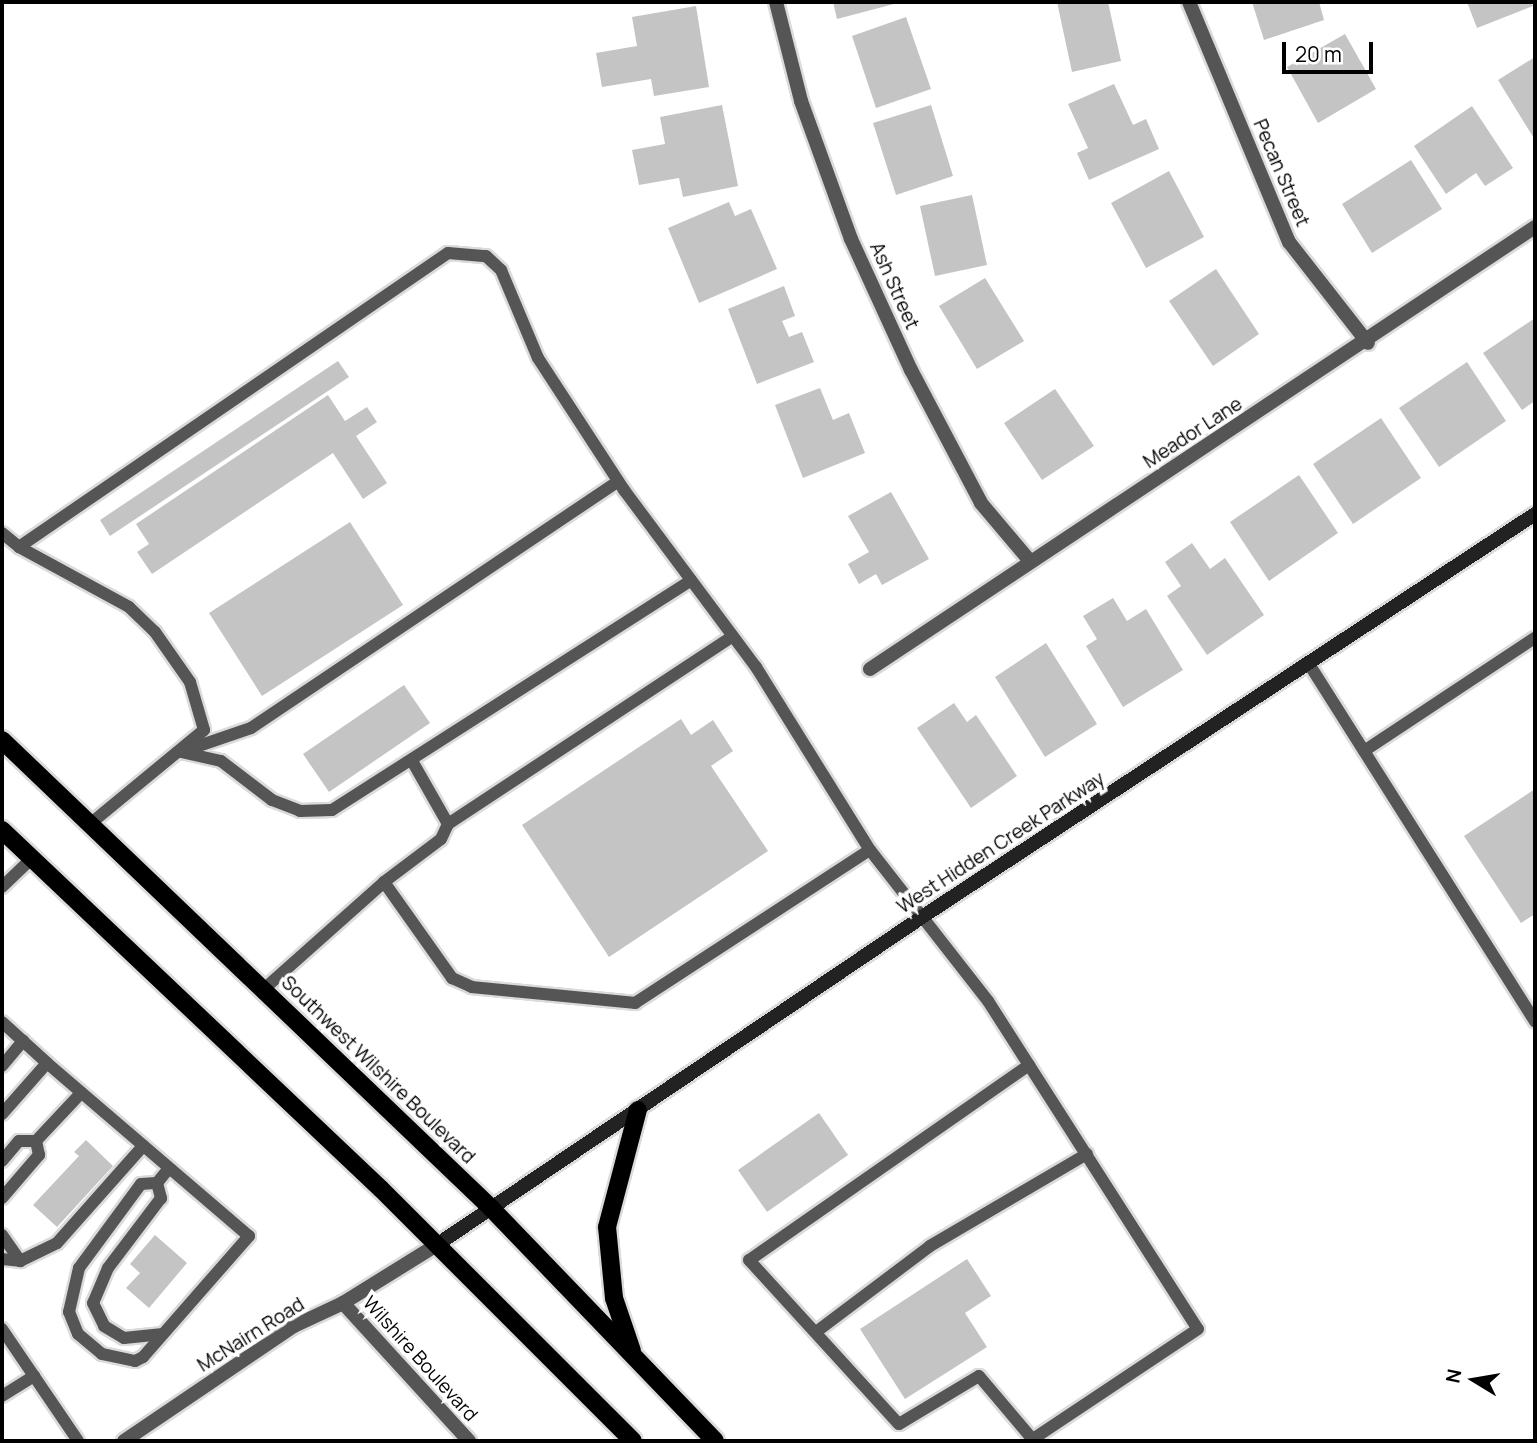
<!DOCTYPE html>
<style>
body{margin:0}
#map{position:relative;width:1537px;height:1443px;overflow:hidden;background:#fff;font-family:Manrope,sans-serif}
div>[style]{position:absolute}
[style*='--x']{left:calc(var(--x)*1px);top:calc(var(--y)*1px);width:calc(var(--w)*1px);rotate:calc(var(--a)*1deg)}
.building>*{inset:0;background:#c4c4c4}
.roads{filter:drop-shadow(2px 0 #dbdbdb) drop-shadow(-2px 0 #dbdbdb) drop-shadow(0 2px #dbdbdb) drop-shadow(0 -2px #dbdbdb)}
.service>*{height:12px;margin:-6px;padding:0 6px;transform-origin:6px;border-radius:6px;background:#555}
.minor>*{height:14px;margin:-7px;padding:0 7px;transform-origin:7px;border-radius:7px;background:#555}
.secondary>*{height:14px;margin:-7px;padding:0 7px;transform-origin:7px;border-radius:7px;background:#222}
.primary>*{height:18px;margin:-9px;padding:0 9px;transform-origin:9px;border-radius:9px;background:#000}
span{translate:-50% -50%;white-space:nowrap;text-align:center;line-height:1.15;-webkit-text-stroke:7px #fff;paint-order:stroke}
.street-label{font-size:19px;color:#000}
.frame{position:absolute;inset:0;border:4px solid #000;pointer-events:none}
.north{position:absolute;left:1439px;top:1345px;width:70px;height:70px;-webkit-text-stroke:5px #fff;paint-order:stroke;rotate:281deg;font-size:19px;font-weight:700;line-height:28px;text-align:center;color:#000}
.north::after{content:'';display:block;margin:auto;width:24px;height:32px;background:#000;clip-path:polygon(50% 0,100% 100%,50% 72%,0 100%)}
.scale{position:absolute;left:1282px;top:42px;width:91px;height:32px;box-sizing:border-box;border:4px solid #000;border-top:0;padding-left:9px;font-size:21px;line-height:24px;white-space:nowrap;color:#000;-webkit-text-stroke:5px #fff;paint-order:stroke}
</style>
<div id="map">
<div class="building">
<i style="clip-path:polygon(833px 2px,893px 2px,894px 4px,837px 19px)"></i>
<i style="clip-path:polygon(1057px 2px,1108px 2px,1121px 61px,1072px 72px)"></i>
<i style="clip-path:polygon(1252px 2px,1319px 2px,1324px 20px,1264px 40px)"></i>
<i style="clip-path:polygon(1467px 2px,1531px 2px,1533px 6px,1477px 28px)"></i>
<i style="clip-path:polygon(696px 6px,709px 87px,654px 96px,651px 79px,602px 87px,596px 53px,637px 46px,632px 17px)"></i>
<i style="clip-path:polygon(906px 17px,931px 89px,876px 108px,852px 36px)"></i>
<i style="clip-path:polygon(1345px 34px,1376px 89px,1318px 123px,1287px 67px)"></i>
<i style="clip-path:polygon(1535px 57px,1535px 140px,1498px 80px)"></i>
<i style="clip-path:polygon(1114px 84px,1133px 125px,1146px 119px,1159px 149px,1089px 180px,1077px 153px,1088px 148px,1068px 104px)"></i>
<i style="clip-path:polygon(722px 105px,738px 186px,683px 197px,679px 178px,639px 185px,632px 150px,665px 144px,660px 117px)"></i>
<i style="clip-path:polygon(931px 105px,953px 176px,896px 195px,873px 123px)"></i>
<i style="clip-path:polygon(1472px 106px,1513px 168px,1485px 186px,1476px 173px,1446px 194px,1414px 146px)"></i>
<i style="clip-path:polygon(1411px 160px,1442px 209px,1372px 253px,1342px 204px)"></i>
<i style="clip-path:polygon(1169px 171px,1204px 237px,1146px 268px,1111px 203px)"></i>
<i style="clip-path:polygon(972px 195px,987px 265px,935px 276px,920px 206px)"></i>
<i style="clip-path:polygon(729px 202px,735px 216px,751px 209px,777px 269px,699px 303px,668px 228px)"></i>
<i style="clip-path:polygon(1216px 269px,1259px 334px,1213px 366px,1169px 301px)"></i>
<i style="clip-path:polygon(985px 278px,1024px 341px,977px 369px,939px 306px)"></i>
<i style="clip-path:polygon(784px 286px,795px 316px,782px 321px,789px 337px,802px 332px,814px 362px,757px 384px,728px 309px)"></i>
<i style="clip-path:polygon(1535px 318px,1535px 401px,1522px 410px,1483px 353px)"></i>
<i style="clip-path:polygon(338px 361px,349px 377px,110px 536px,100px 520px)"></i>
<i style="clip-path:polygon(1467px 362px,1506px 421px,1439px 467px,1399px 408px)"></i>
<i style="clip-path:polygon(820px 388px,833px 420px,849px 413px,865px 453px,803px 478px,775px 405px)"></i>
<i style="clip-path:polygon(1055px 389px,1094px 446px,1042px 480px,1004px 423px)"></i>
<i style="clip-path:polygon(328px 395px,345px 421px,367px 407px,377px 422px,356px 436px,387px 483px,363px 499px,333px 453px,152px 574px,137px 552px,149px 544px,136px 524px)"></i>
<i style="clip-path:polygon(1381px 418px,1421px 478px,1353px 524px,1313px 464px)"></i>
<i style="clip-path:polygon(1299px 475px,1338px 533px,1269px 581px,1230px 522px)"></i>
<i style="clip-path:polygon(891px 492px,929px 559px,882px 585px,876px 574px,859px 584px,848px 564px,869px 552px,848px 516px)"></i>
<i style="clip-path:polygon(350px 522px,403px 605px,262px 696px,209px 613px)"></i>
<i style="clip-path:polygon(1192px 543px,1210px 569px,1225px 558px,1264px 615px,1207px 655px,1167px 596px,1181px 586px,1165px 562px)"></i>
<i style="clip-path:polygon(1113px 598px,1127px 621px,1146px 609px,1183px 670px,1123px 707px,1086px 646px,1097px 639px,1083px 616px)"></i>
<i style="clip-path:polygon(1046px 643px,1097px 724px,1045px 757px,995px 677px)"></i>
<i style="clip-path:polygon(404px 685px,430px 723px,329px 792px,303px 754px)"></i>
<i style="clip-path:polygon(954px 703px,967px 722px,976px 715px,1017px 776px,971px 808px,917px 728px)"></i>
<i style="clip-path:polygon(681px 719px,691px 735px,713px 720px,733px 751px,711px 766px,768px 851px,609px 957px,522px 825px)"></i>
<i style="clip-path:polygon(1535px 789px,1535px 914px,1521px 923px,1464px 836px)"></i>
<i style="clip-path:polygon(819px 1113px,848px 1155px,767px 1212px,738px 1170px)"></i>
<i style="clip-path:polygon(86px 1140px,113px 1166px,57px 1227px,33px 1205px,79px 1156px,74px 1152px)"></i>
<i style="clip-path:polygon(155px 1235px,187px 1263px,149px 1308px,126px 1288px,140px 1273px,130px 1264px)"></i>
<i style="clip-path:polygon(967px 1259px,991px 1296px,965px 1313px,987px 1347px,905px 1399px,860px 1329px)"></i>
</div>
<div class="roads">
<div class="service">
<i style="--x:2;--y:533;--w:22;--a:39"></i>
<i style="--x:19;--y:547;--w:520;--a:-34.42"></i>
<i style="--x:448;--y:253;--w:38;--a:5"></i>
<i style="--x:486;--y:256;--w:21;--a:43"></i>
<i style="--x:501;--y:270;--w:95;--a:67.2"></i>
<i style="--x:538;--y:358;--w:158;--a:56.9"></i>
<i style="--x:624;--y:490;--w:221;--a:53.3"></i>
<i style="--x:756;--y:667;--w:216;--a:58.1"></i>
<i style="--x:19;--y:547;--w:125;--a:28.6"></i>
<i style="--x:129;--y:607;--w:36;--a:44"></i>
<i style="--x:155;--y:632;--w:61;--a:55"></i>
<i style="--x:190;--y:682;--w:50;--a:73.7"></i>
<i style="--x:204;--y:730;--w:148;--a:140.5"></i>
<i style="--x:1309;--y:664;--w:423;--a:57.7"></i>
<i style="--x:1364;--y:751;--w:205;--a:-33.5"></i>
<i style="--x:181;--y:752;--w:41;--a:12.7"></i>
<i style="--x:221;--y:761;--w:64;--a:37.4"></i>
<i style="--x:272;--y:800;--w:30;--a:21"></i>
<i style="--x:300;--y:811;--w:32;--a:-2"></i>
<i style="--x:332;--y:810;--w:426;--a:-32.6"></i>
<i style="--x:181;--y:752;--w:74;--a:-18.9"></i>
<i style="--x:251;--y:728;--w:442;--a:-33.9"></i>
<i style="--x:448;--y:824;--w:341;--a:-33.4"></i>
<i style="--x:384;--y:882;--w:71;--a:-37"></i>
<i style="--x:441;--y:839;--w:17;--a:-65"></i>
<i style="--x:448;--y:824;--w:73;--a:-119.7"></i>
<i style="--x:2;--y:887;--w:42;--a:-44"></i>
<i style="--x:264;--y:989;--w:161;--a:-41.7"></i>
<i style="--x:384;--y:882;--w:118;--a:54.7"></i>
<i style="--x:452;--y:978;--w:22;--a:24"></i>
<i style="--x:472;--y:987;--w:164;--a:5.6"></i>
<i style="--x:635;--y:1003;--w:280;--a:-33.1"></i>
<i style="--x:870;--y:850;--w:192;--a:52"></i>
<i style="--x:988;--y:1001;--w:389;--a:57.4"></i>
<i style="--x:1198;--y:1329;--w:202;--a:146.3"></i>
<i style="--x:2;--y:1022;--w:61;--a:42.3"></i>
<i style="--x:47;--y:1063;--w:68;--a:131.4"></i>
<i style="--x:47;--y:1063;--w:266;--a:40.6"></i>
<i style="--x:249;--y:1236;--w:161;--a:131.2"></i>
<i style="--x:143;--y:1357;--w:9;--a:153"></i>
<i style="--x:135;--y:1361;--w:34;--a:-168"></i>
<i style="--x:102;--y:1354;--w:31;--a:-140"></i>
<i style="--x:78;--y:1334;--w:24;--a:-112"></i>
<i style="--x:69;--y:1312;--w:45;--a:-77.2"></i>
<i style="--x:79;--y:1268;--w:104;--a:-53.6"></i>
<i style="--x:141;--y:1184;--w:16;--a:-4"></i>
<i style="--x:157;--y:1183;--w:19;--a:-51"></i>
<i style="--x:1029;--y:1065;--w:341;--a:145.1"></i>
<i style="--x:749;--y:1260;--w:222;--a:47.6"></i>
<i style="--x:899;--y:1424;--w:93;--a:-31"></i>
<i style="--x:979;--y:1376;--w:85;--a:49.8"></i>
<i style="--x:2;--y:1066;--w:33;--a:-50"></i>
<i style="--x:2;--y:1161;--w:26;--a:-50"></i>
<i style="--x:19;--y:1141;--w:17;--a:0"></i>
<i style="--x:36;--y:1141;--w:66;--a:-46.8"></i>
<i style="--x:157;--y:1183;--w:16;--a:75"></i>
<i style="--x:161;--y:1198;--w:88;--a:127.1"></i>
<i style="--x:108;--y:1268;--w:38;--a:113"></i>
<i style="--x:93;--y:1303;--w:25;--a:64"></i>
<i style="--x:104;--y:1326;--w:23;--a:31"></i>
<i style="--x:124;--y:1338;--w:39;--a:-6"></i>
<i style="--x:2;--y:1198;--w:57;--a:-49.3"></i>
<i style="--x:39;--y:1155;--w:14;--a:-102"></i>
<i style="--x:2;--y:1235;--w:32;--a:55"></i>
<i style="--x:2;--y:1259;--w:18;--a:6"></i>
<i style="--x:20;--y:1261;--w:41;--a:-25.9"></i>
<i style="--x:57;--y:1243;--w:130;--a:-48.4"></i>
<i style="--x:2;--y:1329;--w:135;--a:55.8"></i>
<i style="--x:816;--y:1332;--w:143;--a:-37"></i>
<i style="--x:930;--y:1246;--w:182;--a:-30.4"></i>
<i style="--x:2;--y:1396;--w:38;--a:-32"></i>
</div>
<div class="minor">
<i style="--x:776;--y:2;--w:102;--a:75.8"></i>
<i style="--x:801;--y:101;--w:147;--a:70.1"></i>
<i style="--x:851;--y:239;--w:144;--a:65.4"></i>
<i style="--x:911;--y:370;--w:150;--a:62.2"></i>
<i style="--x:981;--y:503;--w:76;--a:49.8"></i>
<i style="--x:1189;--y:2;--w:260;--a:67.4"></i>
<i style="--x:1289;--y:242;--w:128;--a:52"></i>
<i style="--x:870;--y:669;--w:798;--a:-33.61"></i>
<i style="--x:343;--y:1303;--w:187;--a:47.6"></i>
<i style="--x:124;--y:1441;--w:205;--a:-34.1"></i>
<i style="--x:294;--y:1326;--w:54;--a:-25.1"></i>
<i style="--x:343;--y:1303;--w:112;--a:-31.8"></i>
</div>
<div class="secondary">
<i style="--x:438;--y:1244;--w:584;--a:-34.04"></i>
<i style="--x:922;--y:917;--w:734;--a:-33.32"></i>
</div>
<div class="primary">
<i style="--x:2;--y:740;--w:677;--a:43.74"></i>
<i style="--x:491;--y:1208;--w:323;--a:46.1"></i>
<i style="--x:2;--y:830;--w:522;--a:43.45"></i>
<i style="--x:381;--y:1189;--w:356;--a:45"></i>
<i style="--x:632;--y:1351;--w:56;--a:-108.8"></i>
<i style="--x:614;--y:1298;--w:71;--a:-95.6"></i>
<i style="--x:607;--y:1227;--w:121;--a:-75.2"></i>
</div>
</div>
<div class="street-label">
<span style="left:1281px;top:173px;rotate:67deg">Pecan Street</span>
<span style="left:894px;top:286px;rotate:66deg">Ash Street</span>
<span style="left:1193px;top:433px;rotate:-33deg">Meador Lane</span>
<span style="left:1001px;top:843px;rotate:-33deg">West Hidden Creek Parkway</span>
<span style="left:378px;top:1070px;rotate:44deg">Southwest Wilshire Boulevard</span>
<span style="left:251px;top:1335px;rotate:-32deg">McNairn Road</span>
<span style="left:420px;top:1359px;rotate:48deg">Wilshire Boulevard</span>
</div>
<div class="frame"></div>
<div class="north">N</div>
<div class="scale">20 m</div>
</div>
